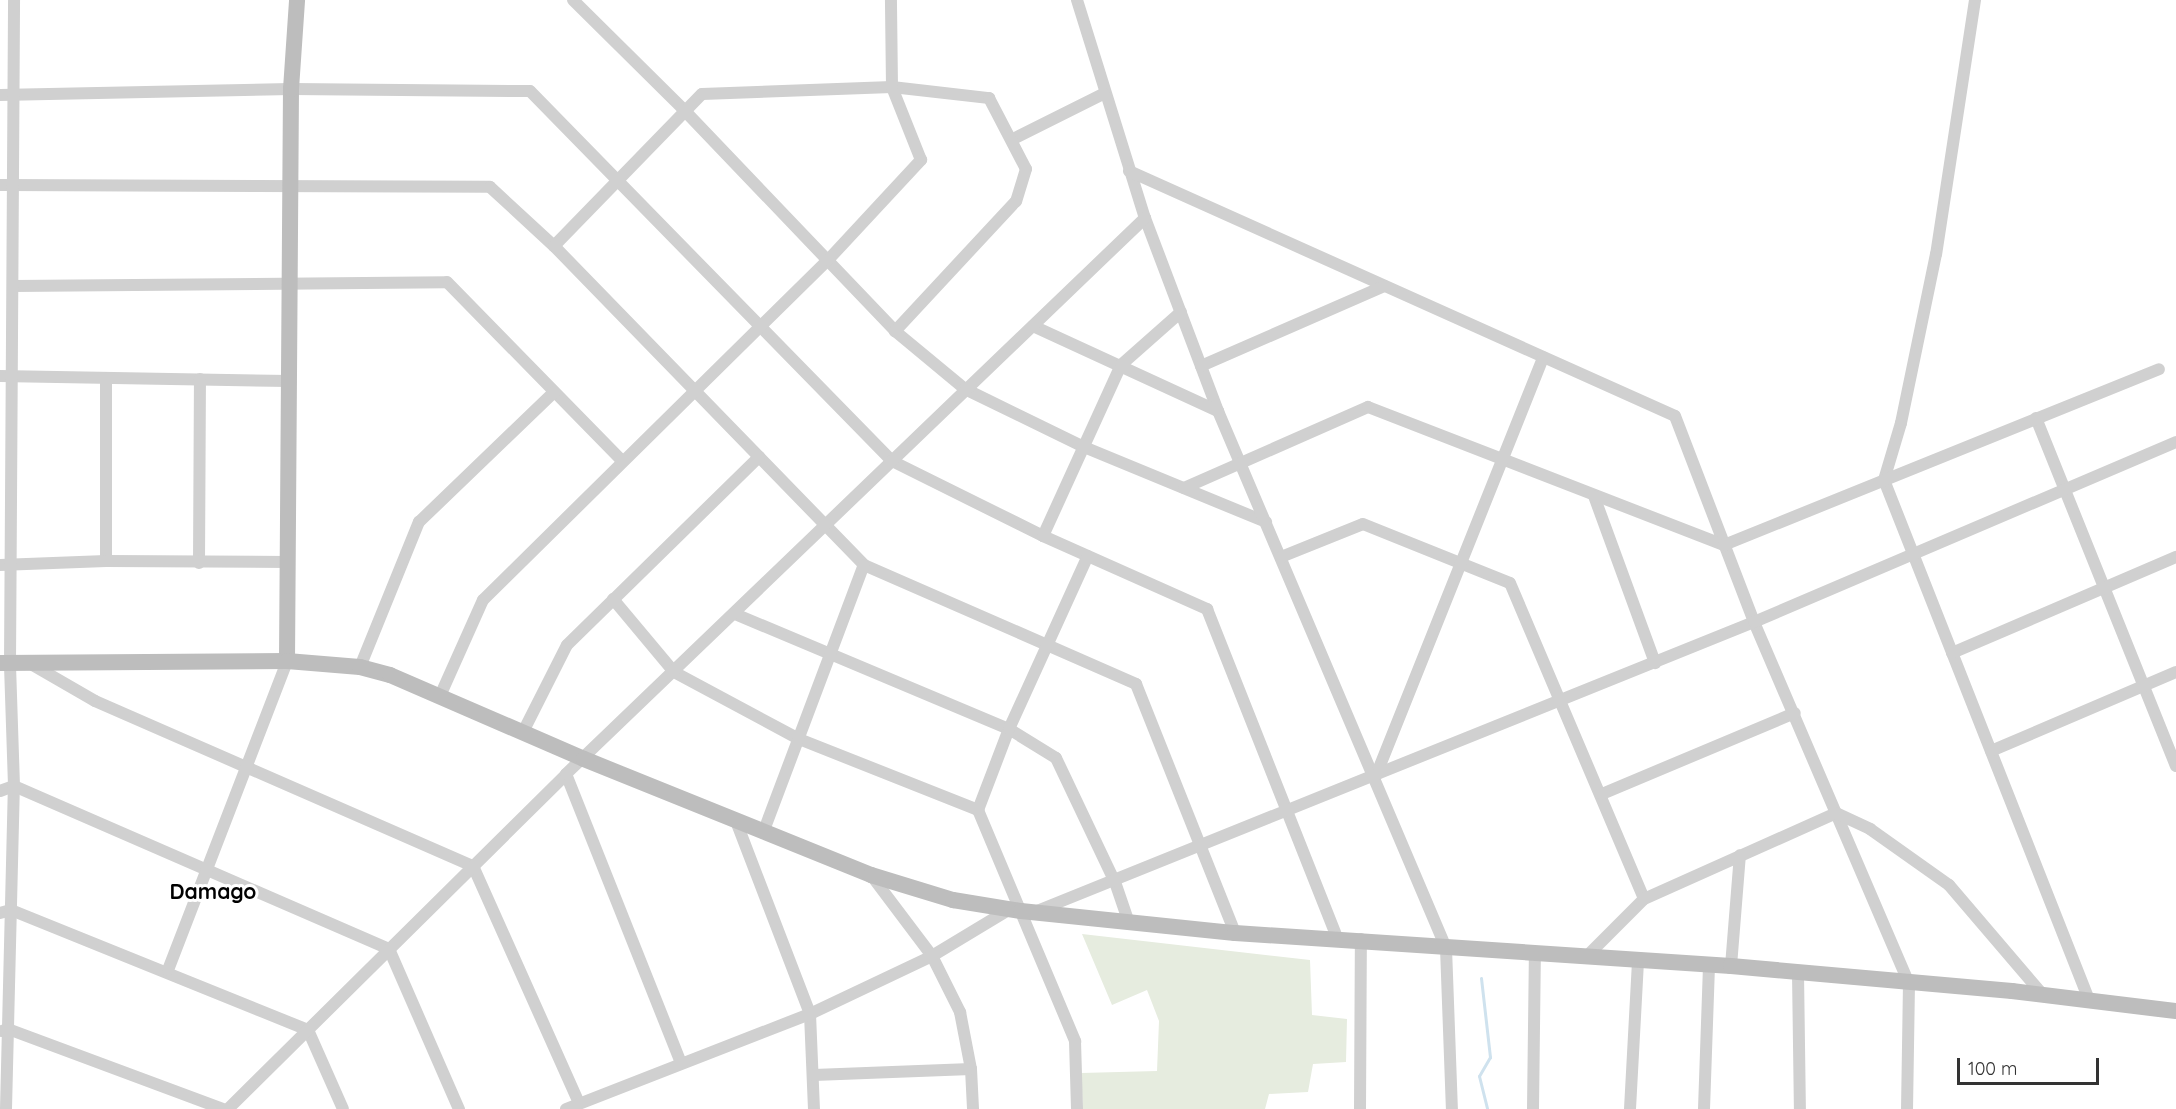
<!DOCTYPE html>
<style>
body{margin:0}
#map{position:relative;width:2176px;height:1109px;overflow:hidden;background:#fff;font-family:Quicksand,sans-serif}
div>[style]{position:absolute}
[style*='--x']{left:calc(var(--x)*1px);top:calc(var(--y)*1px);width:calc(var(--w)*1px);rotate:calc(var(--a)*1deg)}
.green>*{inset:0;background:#e6ecdf}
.stream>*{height:3px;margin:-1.5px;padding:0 1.5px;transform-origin:1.5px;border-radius:1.5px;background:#cfe2ee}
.minor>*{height:12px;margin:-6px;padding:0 6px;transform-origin:6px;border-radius:6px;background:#d0d0d0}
.secondary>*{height:16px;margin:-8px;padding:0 8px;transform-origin:8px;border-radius:8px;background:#bdbdbd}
span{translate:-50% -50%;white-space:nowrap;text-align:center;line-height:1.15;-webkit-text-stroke:6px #fff;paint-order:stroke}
.quarter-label{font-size:21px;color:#000;font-weight:700}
.scale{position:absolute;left:1957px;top:1058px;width:142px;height:27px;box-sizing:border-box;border:3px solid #333;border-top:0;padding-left:8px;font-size:18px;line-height:21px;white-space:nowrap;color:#333;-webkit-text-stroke:4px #fff;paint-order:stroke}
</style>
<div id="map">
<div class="green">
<i style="clip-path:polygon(1082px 934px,1310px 960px,1312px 1015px,1347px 1019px,1346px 1062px,1313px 1064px,1308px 1092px,1269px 1094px,1265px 1109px,1083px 1109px,1081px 1073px,1157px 1071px,1159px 1021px,1147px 990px,1112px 1005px)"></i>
</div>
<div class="stream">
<i style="--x:1481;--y:978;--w:80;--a:83.5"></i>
<i style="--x:1490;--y:1057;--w:22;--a:120"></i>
<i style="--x:1479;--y:1076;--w:34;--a:76"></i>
</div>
<div class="minor">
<i style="--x:573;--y:0;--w:156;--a:44.7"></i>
<i style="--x:684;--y:110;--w:306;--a:46.3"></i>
<i style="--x:895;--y:331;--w:91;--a:39.6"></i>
<i style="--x:965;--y:389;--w:132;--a:26"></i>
<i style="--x:1084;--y:447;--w:197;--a:22.4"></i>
<i style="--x:1077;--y:0;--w:228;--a:72.7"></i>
<i style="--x:1145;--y:218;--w:206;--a:69.3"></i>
<i style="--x:1218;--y:411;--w:583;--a:66.99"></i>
<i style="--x:1446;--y:948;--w:161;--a:87.9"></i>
<i style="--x:1975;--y:0;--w:257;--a:98.7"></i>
<i style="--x:1936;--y:254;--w:173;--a:101.7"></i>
<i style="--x:1901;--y:423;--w:59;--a:106.6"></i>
<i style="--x:1884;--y:480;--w:559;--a:68.48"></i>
<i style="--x:0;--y:95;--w:291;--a:-1.2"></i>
<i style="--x:291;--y:89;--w:239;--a:0.5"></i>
<i style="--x:530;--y:91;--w:518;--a:45.63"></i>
<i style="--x:892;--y:461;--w:169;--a:26.4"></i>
<i style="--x:1043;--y:536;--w:180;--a:24"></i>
<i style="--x:1207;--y:609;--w:353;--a:68.4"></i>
<i style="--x:1013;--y:139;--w:101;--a:-26.6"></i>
<i style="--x:1129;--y:171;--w:598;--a:24.17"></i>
<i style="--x:1675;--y:416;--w:221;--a:69"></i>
<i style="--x:1754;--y:622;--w:393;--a:66.8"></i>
<i style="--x:1909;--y:983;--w:126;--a:90.9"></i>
<i style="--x:0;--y:185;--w:490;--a:0.2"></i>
<i style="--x:490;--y:187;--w:87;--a:42.7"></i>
<i style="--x:554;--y:246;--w:445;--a:45.8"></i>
<i style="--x:864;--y:565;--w:297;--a:23.6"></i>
<i style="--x:1136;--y:684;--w:268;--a:68.3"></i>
<i style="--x:554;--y:246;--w:212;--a:-45.8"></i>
<i style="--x:702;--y:94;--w:190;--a:-2.1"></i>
<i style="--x:892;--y:87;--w:98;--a:6.5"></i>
<i style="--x:989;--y:98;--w:80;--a:62.5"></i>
<i style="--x:1026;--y:169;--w:34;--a:107"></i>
<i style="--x:1016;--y:201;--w:178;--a:132.9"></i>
<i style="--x:13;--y:286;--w:434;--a:-0.5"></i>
<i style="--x:447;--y:282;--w:250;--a:45.6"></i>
<i style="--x:1033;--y:326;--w:204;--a:24.7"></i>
<i style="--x:1201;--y:366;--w:200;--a:-23.6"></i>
<i style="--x:0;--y:376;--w:289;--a:1"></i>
<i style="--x:106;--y:378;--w:183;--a:90"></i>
<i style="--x:2036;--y:418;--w:375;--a:68.1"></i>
<i style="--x:1184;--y:488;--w:201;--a:-23.8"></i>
<i style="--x:1368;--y:407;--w:382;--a:21.2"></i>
<i style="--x:1724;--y:545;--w:469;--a:-22"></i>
<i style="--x:1594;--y:496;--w:178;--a:69.9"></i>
<i style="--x:1043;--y:536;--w:188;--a:-65.5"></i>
<i style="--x:1121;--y:365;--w:80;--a:-41.5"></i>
<i style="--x:1281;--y:557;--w:88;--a:-21.9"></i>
<i style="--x:1363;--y:524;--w:158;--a:21.9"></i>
<i style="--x:1510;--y:583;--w:343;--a:67"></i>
<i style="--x:199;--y:563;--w:184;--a:-89.7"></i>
<i style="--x:0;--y:565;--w:106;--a:-2.2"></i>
<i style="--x:106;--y:561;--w:183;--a:0.3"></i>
<i style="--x:613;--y:599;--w:95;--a:50.1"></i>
<i style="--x:674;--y:672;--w:142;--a:28.2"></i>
<i style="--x:799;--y:739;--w:193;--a:21.6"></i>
<i style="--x:978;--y:810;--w:251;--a:67.2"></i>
<i style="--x:1075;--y:1041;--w:68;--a:88.3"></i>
<i style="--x:735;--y:614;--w:297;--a:22.8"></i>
<i style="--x:1009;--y:729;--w:55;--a:31.7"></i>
<i style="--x:1056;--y:758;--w:137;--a:64.6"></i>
<i style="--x:1115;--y:882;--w:43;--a:71.1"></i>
<i style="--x:1952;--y:653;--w:244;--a:-23.2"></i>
<i style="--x:31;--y:664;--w:74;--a:30"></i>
<i style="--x:95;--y:701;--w:412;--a:23.6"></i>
<i style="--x:473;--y:866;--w:260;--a:65.9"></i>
<i style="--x:360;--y:667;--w:157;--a:-67.9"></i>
<i style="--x:419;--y:522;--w:187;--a:-43.9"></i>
<i style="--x:440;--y:696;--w:105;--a:-65.9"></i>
<i style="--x:483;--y:600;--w:484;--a:-44.6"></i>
<i style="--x:828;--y:260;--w:137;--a:-47.1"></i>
<i style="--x:921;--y:160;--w:79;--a:-111.7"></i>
<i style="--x:892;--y:87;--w:87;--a:-90.7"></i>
<i style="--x:523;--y:732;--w:97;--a:-63.2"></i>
<i style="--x:567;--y:645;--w:269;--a:-44.4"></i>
<i style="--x:1991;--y:751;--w:201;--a:-23.1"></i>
<i style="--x:566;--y:774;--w:309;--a:68.3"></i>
<i style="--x:1375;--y:778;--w:453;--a:-68.2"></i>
<i style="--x:0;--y:791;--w:15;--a:-20"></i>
<i style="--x:14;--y:786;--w:409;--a:23.5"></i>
<i style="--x:389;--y:949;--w:175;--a:66.4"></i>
<i style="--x:1602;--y:794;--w:209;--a:-22.8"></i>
<i style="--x:978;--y:810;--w:87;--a:-69.1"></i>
<i style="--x:1009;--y:729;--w:190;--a:-65.5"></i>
<i style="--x:736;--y:821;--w:207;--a:69"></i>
<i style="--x:810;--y:1014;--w:95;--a:87.6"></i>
<i style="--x:763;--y:833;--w:286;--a:-69.4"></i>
<i style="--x:871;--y:875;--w:101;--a:53"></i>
<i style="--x:932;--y:956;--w:63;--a:63.4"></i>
<i style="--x:960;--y:1012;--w:58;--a:79.1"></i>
<i style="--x:971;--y:1069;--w:40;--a:87.1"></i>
<i style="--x:1037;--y:911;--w:773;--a:-21.95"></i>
<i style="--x:1754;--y:622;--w:459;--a:-23.1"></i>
<i style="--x:0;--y:913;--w:11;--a:-15"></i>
<i style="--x:11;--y:910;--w:320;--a:22"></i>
<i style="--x:308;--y:1030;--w:86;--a:66.1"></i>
<i style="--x:1585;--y:958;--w:83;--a:-45"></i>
<i style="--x:1644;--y:899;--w:210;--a:-24.1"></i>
<i style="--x:1836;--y:813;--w:38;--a:25"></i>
<i style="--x:1870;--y:829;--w:97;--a:35.3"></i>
<i style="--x:1949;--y:885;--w:143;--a:49.5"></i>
<i style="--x:1731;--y:966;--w:111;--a:-85.4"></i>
<i style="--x:168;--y:970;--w:331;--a:-68.9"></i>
<i style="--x:1798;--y:973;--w:136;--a:89.2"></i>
<i style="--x:2;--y:1031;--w:6;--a:-18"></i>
<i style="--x:8;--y:1029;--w:229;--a:20.4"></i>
<i style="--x:814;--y:1075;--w:157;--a:-2.2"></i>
<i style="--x:6;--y:1109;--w:323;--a:-88.6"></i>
<i style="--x:14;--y:786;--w:123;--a:-91.9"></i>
<i style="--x:10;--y:663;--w:663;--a:-89.65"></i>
<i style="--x:228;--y:1109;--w:476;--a:-44.7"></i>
<i style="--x:566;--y:774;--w:803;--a:-43.84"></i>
<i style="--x:566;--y:1109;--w:262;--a:-21.3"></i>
<i style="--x:810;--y:1014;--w:135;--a:-25.4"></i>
<i style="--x:932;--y:956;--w:91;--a:-31.1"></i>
<i style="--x:1360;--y:1109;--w:170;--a:-89.7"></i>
<i style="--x:1533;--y:1109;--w:156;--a:-89.3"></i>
<i style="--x:1630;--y:1109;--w:146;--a:-86.9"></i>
<i style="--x:1704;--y:1109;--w:144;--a:-88"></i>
</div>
<div class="secondary">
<i style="--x:287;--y:661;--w:572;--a:-89.6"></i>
<i style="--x:291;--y:89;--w:89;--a:-86.1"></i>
<i style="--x:0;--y:663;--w:287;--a:-0.4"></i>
<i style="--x:287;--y:661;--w:73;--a:4.7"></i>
<i style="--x:360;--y:667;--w:31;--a:15"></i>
<i style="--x:390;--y:675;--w:211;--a:23.4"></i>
<i style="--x:584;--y:759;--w:310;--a:22"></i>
<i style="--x:871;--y:875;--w:86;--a:17"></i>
<i style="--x:953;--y:900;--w:69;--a:9.2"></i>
<i style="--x:1021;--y:911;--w:215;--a:5.9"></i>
<i style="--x:1235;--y:933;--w:497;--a:3.8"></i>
<i style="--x:1731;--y:966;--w:282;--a:5.1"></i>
<i style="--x:2012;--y:991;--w:165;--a:7"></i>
</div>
<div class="quarter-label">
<span style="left:213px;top:891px">Damago</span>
</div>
<div class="scale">100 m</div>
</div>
